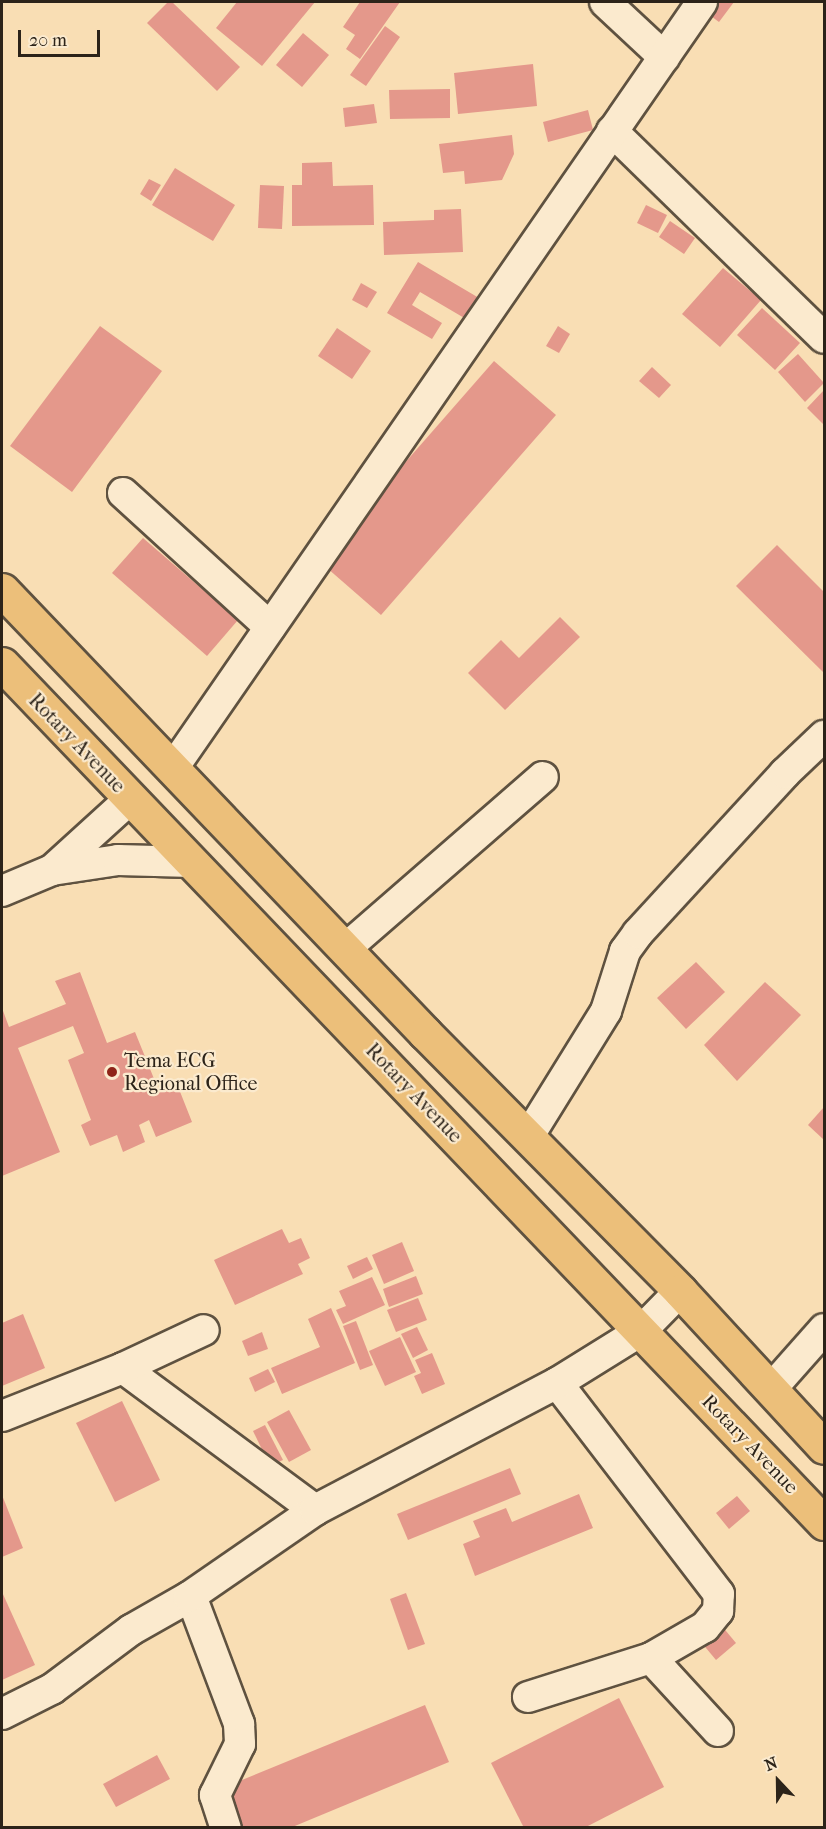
<!DOCTYPE html>
<style>
body{margin:0}
#map{position:relative;width:826px;height:1829px;overflow:hidden;background:#f9deb4;font-family:"IM FELL French Canon",serif}
div>[style]{position:absolute}
[style*='--x']{left:calc(var(--x)*1px);top:calc(var(--y)*1px);width:calc(var(--w)*1px);rotate:calc(var(--a)*1deg)}
.building>*{inset:0;background:#e4988b}
.roads{filter:drop-shadow(2px 0 #5f5240) drop-shadow(-2px 0 #5f5240) drop-shadow(0 2px #5f5240) drop-shadow(0 -2px #5f5240)}
.minor>*{height:30px;margin:-15px;padding:0 15px;transform-origin:15px;border-radius:15px;background:#fbeace}
.major>*{height:33px;margin:-16.5px;padding:0 16.5px;transform-origin:16.5px;border-radius:16.5px;background:#ecbf7a}
.dots>*{width:16px;height:16px;translate:-50% -50%;box-sizing:border-box;border:3px solid #fbeace;border-radius:50%}
span{translate:-50% -50%;white-space:nowrap;text-align:center;line-height:1.15;-webkit-text-stroke:4.5px #fbeace;paint-order:stroke}
.street-label{font-size:20px;color:#2c2319}
.poi-label{font-size:20px;color:#2c2319}
.left{translate:0 -50%;text-align:left}
.frame{position:absolute;inset:0;border:3px solid #2c2319;pointer-events:none}
.north{position:absolute;left:748px;top:1751px;width:60px;height:60px;-webkit-text-stroke:4px #fbeace;paint-order:stroke;rotate:338deg;font-size:16px;font-weight:700;line-height:24px;text-align:center;color:#2c2319}
.north::after{content:'';display:block;margin:auto;width:21px;height:27px;background:#2c2319;clip-path:polygon(50% 0,100% 100%,50% 72%,0 100%)}
.scale{position:absolute;left:18px;top:30px;width:82px;height:27px;box-sizing:border-box;border:3px solid #2c2319;border-top:0;padding-left:8px;font-size:18px;line-height:21px;white-space:nowrap;color:#2c2319;-webkit-text-stroke:4px #fbeace;paint-order:stroke}
</style>
<div id="map">
<div class="building">
<i style="clip-path:polygon(168px 2px,172px 2px,240px 67px,217px 91px,147px 23px)"></i>
<i style="clip-path:polygon(237px 2px,315px 2px,262px 66px,216px 28px)"></i>
<i style="clip-path:polygon(360px 2px,400px 2px,360px 59px,346px 49px,355px 35px,343px 27px)"></i>
<i style="clip-path:polygon(712px 2px,734px 2px,719px 22px,704px 11px)"></i>
<i style="clip-path:polygon(385px 26px,400px 37px,366px 86px,350px 75px)"></i>
<i style="clip-path:polygon(303px 33px,329px 55px,302px 87px,276px 65px)"></i>
<i style="clip-path:polygon(533px 64px,537px 106px,458px 114px,454px 73px)"></i>
<i style="clip-path:polygon(450px 89px,450px 118px,390px 119px,389px 90px)"></i>
<i style="clip-path:polygon(374px 104px,377px 123px,345px 127px,343px 108px)"></i>
<i style="clip-path:polygon(588px 110px,593px 130px,548px 142px,543px 122px)"></i>
<i style="clip-path:polygon(512px 135px,514px 154px,502px 180px,465px 184px,464px 171px,443px 173px,439px 144px)"></i>
<i style="clip-path:polygon(332px 162px,333px 186px,373px 185px,374px 225px,292px 226px,292px 185px,302px 185px,302px 163px)"></i>
<i style="clip-path:polygon(175px 168px,235px 205px,213px 241px,152px 205px)"></i>
<i style="clip-path:polygon(149px 179px,161px 185px,151px 201px,140px 194px)"></i>
<i style="clip-path:polygon(260px 185px,284px 186px,282px 229px,258px 228px)"></i>
<i style="clip-path:polygon(646px 205px,667px 215px,658px 233px,637px 223px)"></i>
<i style="clip-path:polygon(461px 209px,463px 252px,384px 255px,383px 222px,434px 220px,434px 210px)"></i>
<i style="clip-path:polygon(670px 221px,695px 238px,684px 254px,659px 237px)"></i>
<i style="clip-path:polygon(418px 262px,479px 298px,466px 319px,420px 292px,412px 305px,442px 323px,432px 339px,387px 313px)"></i>
<i style="clip-path:polygon(723px 268px,761px 300px,720px 347px,682px 314px)"></i>
<i style="clip-path:polygon(361px 283px,377px 292px,367px 308px,352px 300px)"></i>
<i style="clip-path:polygon(762px 308px,800px 343px,775px 370px,737px 335px)"></i>
<i style="clip-path:polygon(100px 326px,162px 371px,72px 492px,10px 446px)"></i>
<i style="clip-path:polygon(558px 326px,570px 334px,559px 353px,546px 346px)"></i>
<i style="clip-path:polygon(337px 328px,371px 351px,352px 379px,318px 356px)"></i>
<i style="clip-path:polygon(798px 354px,824px 383px,805px 402px,778px 372px)"></i>
<i style="clip-path:polygon(494px 361px,556px 415px,381px 615px,319px 561px)"></i>
<i style="clip-path:polygon(652px 367px,671px 385px,659px 398px,639px 381px)"></i>
<i style="clip-path:polygon(824px 390px,824px 425px,807px 408px)"></i>
<i style="clip-path:polygon(143px 538px,238px 620px,207px 656px,112px 573px)"></i>
<i style="clip-path:polygon(777px 545px,824px 592px,824px 673px,736px 586px)"></i>
<i style="clip-path:polygon(560px 617px,580px 637px,505px 710px,468px 673px,501px 640px,519px 658px)"></i>
<i style="clip-path:polygon(696px 962px,725px 992px,686px 1029px,657px 998px)"></i>
<i style="clip-path:polygon(80px 972px,107px 1043px,135px 1032px,159px 1091px,177px 1084px,192px 1122px,156px 1137px,149px 1120px,139px 1125px,145px 1142px,123px 1152px,117px 1135px,90px 1146px,81px 1125px,91px 1120px,68px 1060px,84px 1053px,73px 1026px,18px 1048px,60px 1152px,2px 1176px,2px 1008px,9px 1027px,66px 1004px,55px 981px)"></i>
<i style="clip-path:polygon(765px 982px,801px 1015px,737px 1081px,704px 1045px)"></i>
<i style="clip-path:polygon(824px 1107px,824px 1140px,808px 1125px)"></i>
<i style="clip-path:polygon(282px 1229px,289px 1243px,301px 1238px,310px 1258px,298px 1264px,303px 1274px,235px 1305px,214px 1260px)"></i>
<i style="clip-path:polygon(402px 1242px,414px 1271px,384px 1284px,372px 1255px)"></i>
<i style="clip-path:polygon(367px 1257px,373px 1269px,353px 1279px,347px 1266px)"></i>
<i style="clip-path:polygon(416px 1276px,423px 1294px,389px 1307px,383px 1289px)"></i>
<i style="clip-path:polygon(372px 1277px,385px 1305px,343px 1324px,336px 1310px,346px 1306px,339px 1291px)"></i>
<i style="clip-path:polygon(418px 1298px,427px 1320px,396px 1332px,387px 1310px)"></i>
<i style="clip-path:polygon(331px 1308px,355px 1363px,282px 1394px,271px 1368px,320px 1347px,308px 1319px)"></i>
<i style="clip-path:polygon(23px 1314px,45px 1368px,2px 1386px,2px 1323px)"></i>
<i style="clip-path:polygon(356px 1321px,373px 1365px,360px 1370px,343px 1326px)"></i>
<i style="clip-path:polygon(417px 1327px,428px 1350px,413px 1358px,401px 1334px)"></i>
<i style="clip-path:polygon(262px 1332px,268px 1349px,248px 1356px,242px 1341px)"></i>
<i style="clip-path:polygon(400px 1337px,416px 1372px,385px 1386px,369px 1351px)"></i>
<i style="clip-path:polygon(432px 1353px,445px 1384px,422px 1394px,414px 1376px,421px 1373px,415px 1360px)"></i>
<i style="clip-path:polygon(268px 1369px,275px 1382px,255px 1392px,249px 1378px)"></i>
<i style="clip-path:polygon(122px 1401px,160px 1480px,115px 1502px,76px 1423px)"></i>
<i style="clip-path:polygon(289px 1410px,311px 1450px,289px 1462px,267px 1422px)"></i>
<i style="clip-path:polygon(265px 1425px,283px 1460px,270px 1466px,253px 1431px)"></i>
<i style="clip-path:polygon(510px 1468px,521px 1494px,408px 1540px,397px 1514px)"></i>
<i style="clip-path:polygon(579px 1494px,593px 1528px,475px 1576px,463px 1544px,480px 1537px,473px 1521px,506px 1508px,512px 1522px)"></i>
<i style="clip-path:polygon(2px 1495px,23px 1548px,2px 1557px)"></i>
<i style="clip-path:polygon(737px 1496px,750px 1511px,729px 1529px,716px 1513px)"></i>
<i style="clip-path:polygon(2px 1592px,35px 1665px,2px 1680px)"></i>
<i style="clip-path:polygon(406px 1593px,425px 1644px,408px 1650px,390px 1599px)"></i>
<i style="clip-path:polygon(721px 1625px,736px 1643px,716px 1660px,701px 1642px)"></i>
<i style="clip-path:polygon(619px 1698px,664px 1787px,584px 1828px,524px 1828px,491px 1763px)"></i>
<i style="clip-path:polygon(425px 1705px,449px 1762px,290px 1828px,242px 1828px,225px 1787px)"></i>
<i style="clip-path:polygon(157px 1755px,170px 1779px,116px 1807px,103px 1784px)"></i>
</div>
<div class="roads">
<div class="minor">
<i style="--x:605;--y:2;--w:81;--a:43"></i>
<i style="--x:612;--y:131;--w:296;--a:44.3"></i>
<i style="--x:123;--y:493;--w:199;--a:42.4"></i>
<i style="--x:173;--y:768;--w:931;--a:-55.37"></i>
<i style="--x:52;--y:870;--w:107;--a:-42.3"></i>
<i style="--x:2;--y:891;--w:54;--a:-22.8"></i>
<i style="--x:52;--y:870;--w:67;--a:-8.6"></i>
<i style="--x:118;--y:860;--w:74;--a:1.5"></i>
<i style="--x:345;--y:949;--w:262;--a:-41"></i>
<i style="--x:528;--y:1137;--w:148;--a:-58.2"></i>
<i style="--x:606;--y:1011;--w:63;--a:-72.4"></i>
<i style="--x:625;--y:951;--w:22;--a:-54"></i>
<i style="--x:638;--y:933;--w:217;--a:-47.4"></i>
<i style="--x:785;--y:773;--w:54;--a:-43.5"></i>
<i style="--x:123;--y:1368;--w:239;--a:36.5"></i>
<i style="--x:771;--y:1389;--w:80;--a:-48.5"></i>
<i style="--x:2;--y:1416;--w:130;--a:-21.6"></i>
<i style="--x:123;--y:1368;--w:89;--a:-25.1"></i>
<i style="--x:191;--y:1596;--w:137;--a:69.4"></i>
<i style="--x:239;--y:1724;--w:20;--a:87"></i>
<i style="--x:240;--y:1744;--w:57;--a:116.1"></i>
<i style="--x:215;--y:1795;--w:35;--a:72"></i>
<i style="--x:651;--y:1658;--w:99;--a:47.5"></i>
<i style="--x:528;--y:1697;--w:129;--a:-17.6"></i>
<i style="--x:651;--y:1658;--w:62;--a:-29.9"></i>
<i style="--x:705;--y:1627;--w:21;--a:-51"></i>
<i style="--x:718;--y:1611;--w:17;--a:-87"></i>
<i style="--x:719;--y:1594;--w:266;--a:-127.5"></i>
<i style="--x:2;--y:1714;--w:56;--a:-26.6"></i>
<i style="--x:52;--y:1689;--w:99;--a:-36.8"></i>
<i style="--x:131;--y:1630;--w:67;--a:-29.6"></i>
<i style="--x:189;--y:1597;--w:153;--a:-34.6"></i>
<i style="--x:315;--y:1510;--w:273;--a:-27.7"></i>
<i style="--x:557;--y:1383;--w:99;--a:-31.8"></i>
<i style="--x:641;--y:1331;--w:56;--a:-45.7"></i>
</div>
<div class="major">
<i style="--x:2;--y:590;--w:613;--a:46.32"></i>
<i style="--x:425;--y:1033;--w:363;--a:45.3"></i>
<i style="--x:680;--y:1291;--w:212;--a:47.3"></i>
<i style="--x:2;--y:664;--w:1189;--a:46.26"></i>
</div>
</div>
<div class="dots">
<i style="left:112px;top:1072px;background:#8f2418"></i>
</div>
<div class="street-label">
<span style="left:77px;top:743px;rotate:46deg">Rotary Avenue</span>
<span style="left:414px;top:1093px;rotate:46deg">Rotary Avenue</span>
<span style="left:750px;top:1444px;rotate:46deg">Rotary Avenue</span>
</div>
<div class="poi-label">
<span class="left" style="left:124px;top:1072px">Tema ECG<br>Regional Office</span>
</div>
<div class="frame"></div>
<div class="north">N</div>
<div class="scale">20 m</div>
</div>
